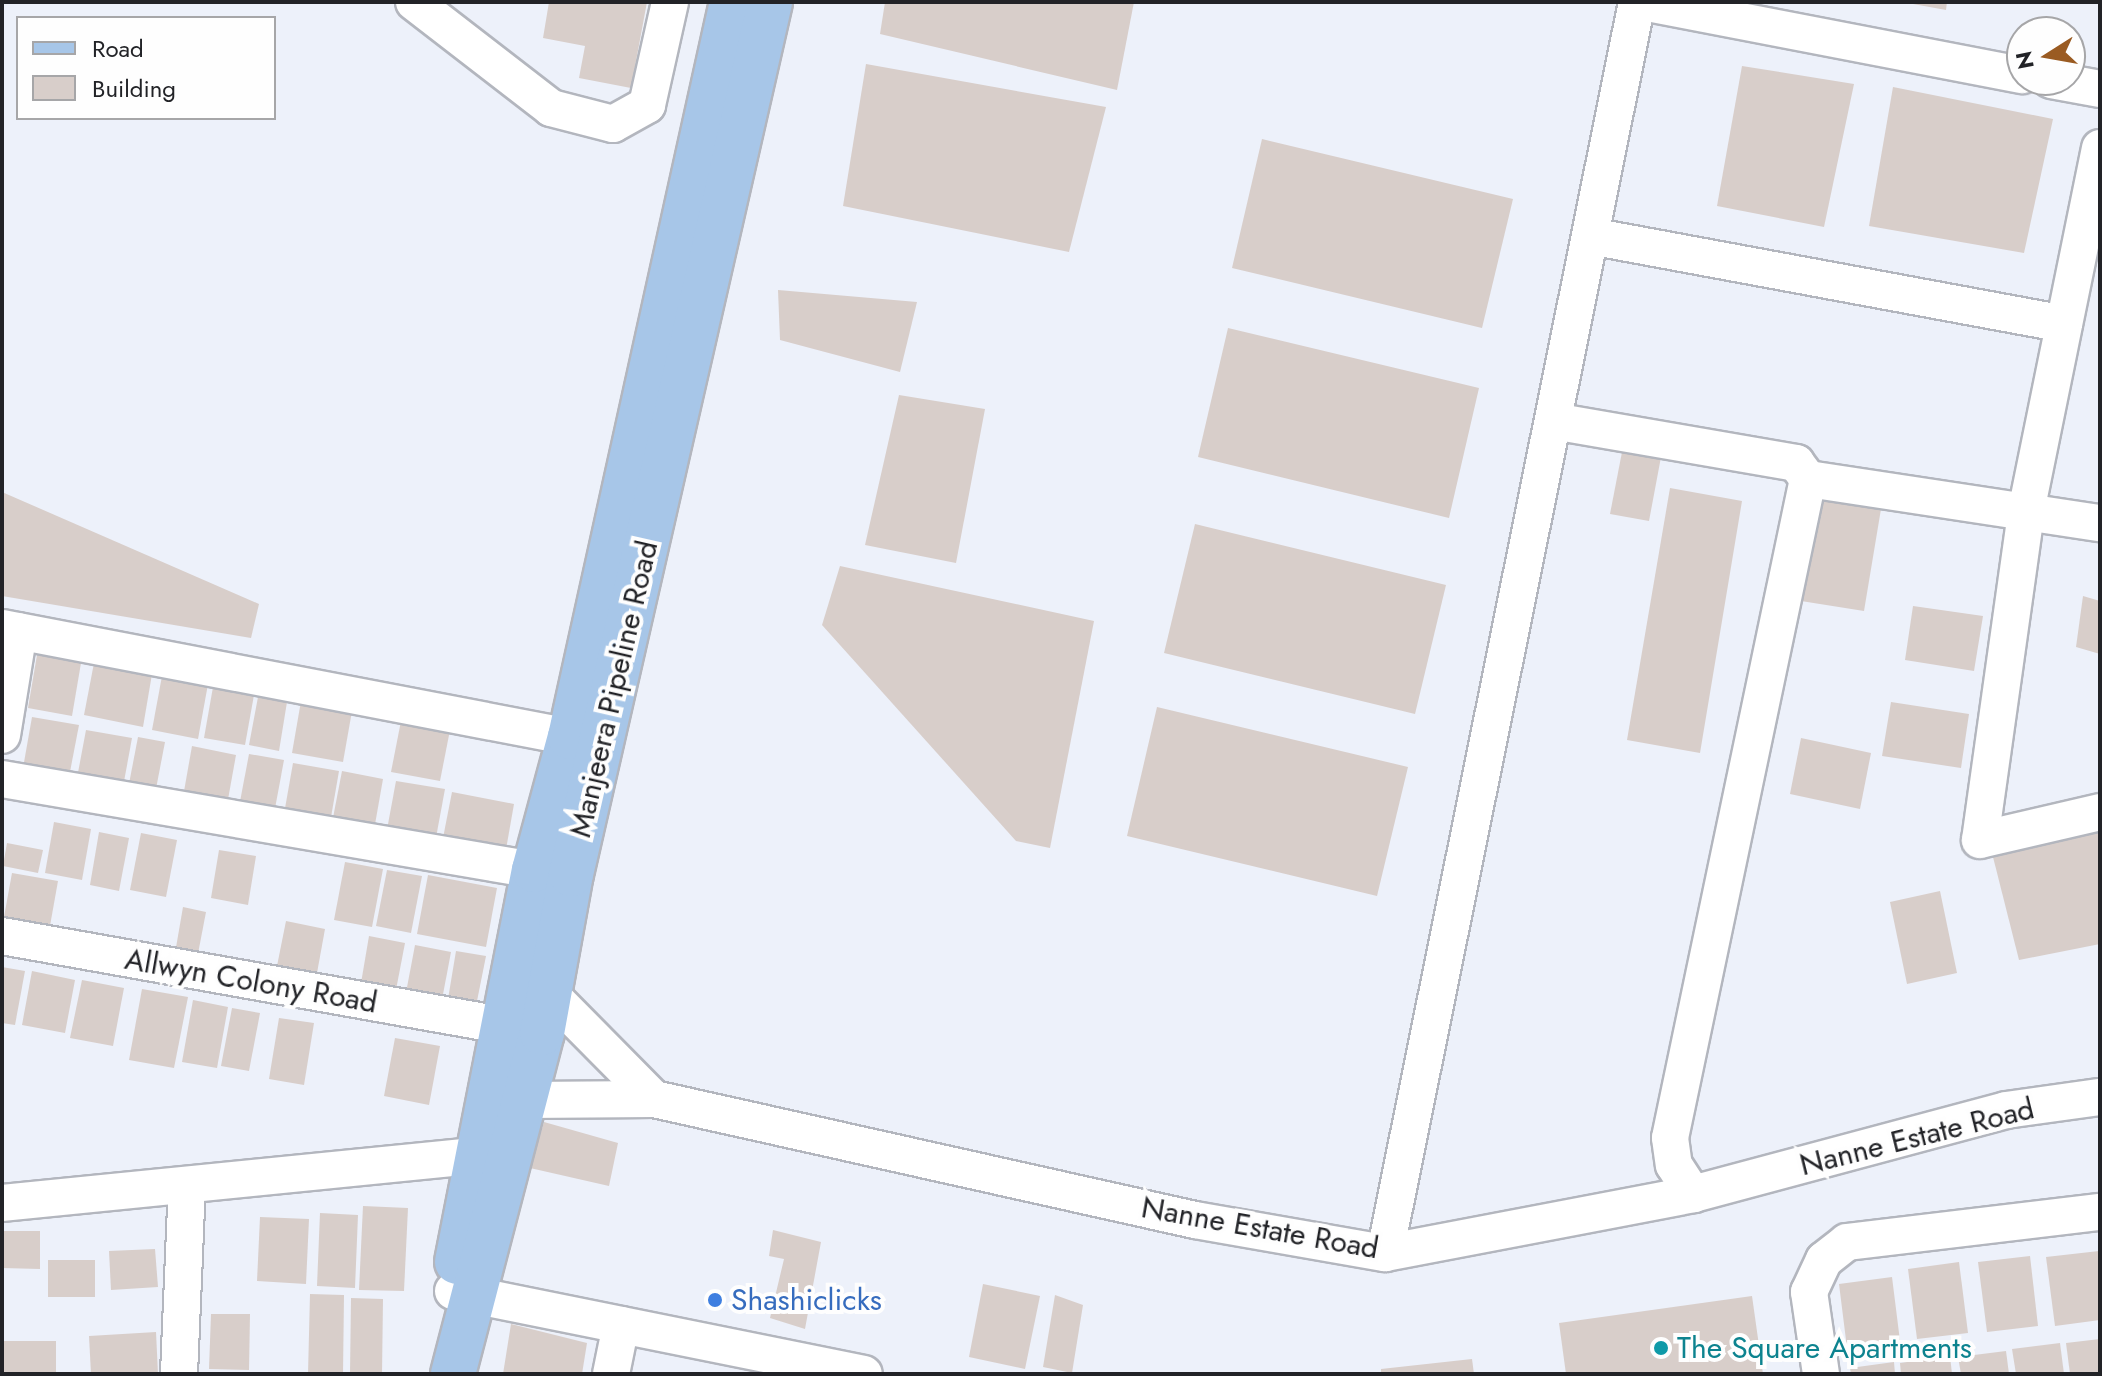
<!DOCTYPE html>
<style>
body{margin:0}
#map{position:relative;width:2102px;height:1376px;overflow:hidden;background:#edf1fa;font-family:Jost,sans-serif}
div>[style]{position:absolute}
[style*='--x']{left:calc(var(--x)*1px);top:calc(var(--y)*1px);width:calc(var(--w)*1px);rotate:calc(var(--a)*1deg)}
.building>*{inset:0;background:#d8ceca}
.roads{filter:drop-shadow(2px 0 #b3b6be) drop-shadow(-2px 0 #b3b6be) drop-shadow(0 2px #b3b6be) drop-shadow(0 -2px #b3b6be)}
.minor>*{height:36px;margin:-18px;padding:0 18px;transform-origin:18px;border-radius:18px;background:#fff}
.major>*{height:44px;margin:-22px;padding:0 22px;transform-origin:22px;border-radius:22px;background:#a7c6e8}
.dots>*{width:22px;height:22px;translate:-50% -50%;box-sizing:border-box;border:4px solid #fefefe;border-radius:50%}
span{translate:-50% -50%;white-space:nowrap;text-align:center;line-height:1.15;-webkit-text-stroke:8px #fefefe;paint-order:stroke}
.street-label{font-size:30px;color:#222327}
.shop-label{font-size:30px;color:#366cbe}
.left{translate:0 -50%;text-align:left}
.culture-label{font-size:30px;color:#0d838f}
.frame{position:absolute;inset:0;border:4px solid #222327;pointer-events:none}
.legend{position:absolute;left:16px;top:16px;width:260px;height:104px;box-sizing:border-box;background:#fefefe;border:2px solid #a6a6a8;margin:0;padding:10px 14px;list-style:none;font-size:24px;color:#222327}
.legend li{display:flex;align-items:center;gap:16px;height:40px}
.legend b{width:40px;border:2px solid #a6a6a8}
.north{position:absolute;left:2006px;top:16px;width:80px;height:80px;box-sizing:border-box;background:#fefefe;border:2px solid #a6a6a8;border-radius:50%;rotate:259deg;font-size:22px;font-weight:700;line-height:32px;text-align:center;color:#222327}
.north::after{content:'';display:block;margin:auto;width:28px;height:36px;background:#9a5b22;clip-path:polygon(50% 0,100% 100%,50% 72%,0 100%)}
</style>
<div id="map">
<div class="building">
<i style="clip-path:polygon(549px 2px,647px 2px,631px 88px,579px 78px,585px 46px,543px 38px)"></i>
<i style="clip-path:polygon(885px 2px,1134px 2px,1117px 90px,880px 34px)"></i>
<i style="clip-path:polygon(1902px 2px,1947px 2px,1946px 10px)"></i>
<i style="clip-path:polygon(866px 64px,1106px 107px,1069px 252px,843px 206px)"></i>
<i style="clip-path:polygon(1742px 66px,1854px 84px,1824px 227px,1717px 206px)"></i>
<i style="clip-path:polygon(1893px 87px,2053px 119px,2024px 253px,1869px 226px)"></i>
<i style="clip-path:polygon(1262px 139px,1513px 199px,1482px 328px,1232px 268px)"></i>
<i style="clip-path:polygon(778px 290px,917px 302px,900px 372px,780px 340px)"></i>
<i style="clip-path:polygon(1228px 328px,1479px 388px,1449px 518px,1198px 457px)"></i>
<i style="clip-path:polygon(899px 395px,985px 409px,956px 563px,865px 545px)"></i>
<i style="clip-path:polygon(1622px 452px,1661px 457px,1649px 521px,1610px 514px)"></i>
<i style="clip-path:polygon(1670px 488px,1742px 501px,1700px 753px,1627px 740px)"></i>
<i style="clip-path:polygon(1819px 489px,1883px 497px,1864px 611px,1801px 601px)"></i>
<i style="clip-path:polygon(2px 492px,259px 604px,251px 638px,2px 596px)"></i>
<i style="clip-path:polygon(1195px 524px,1446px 585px,1415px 714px,1164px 653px)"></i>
<i style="clip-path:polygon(840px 566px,1094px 621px,1050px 848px,1016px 841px,822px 625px)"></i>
<i style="clip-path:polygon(2083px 596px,2100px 601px,2100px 654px,2076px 647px)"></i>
<i style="clip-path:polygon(1913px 606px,1983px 616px,1974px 671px,1905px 660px)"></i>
<i style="clip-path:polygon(37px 655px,81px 663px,72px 716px,28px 708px)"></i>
<i style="clip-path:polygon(94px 663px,152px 674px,143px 727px,84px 715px)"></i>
<i style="clip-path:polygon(162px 676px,208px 684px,198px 739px,152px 730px)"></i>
<i style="clip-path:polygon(213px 687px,254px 695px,245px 745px,204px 738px)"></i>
<i style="clip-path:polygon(258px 697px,287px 702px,279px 751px,249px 745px)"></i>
<i style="clip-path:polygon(301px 701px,352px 711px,343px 762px,292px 753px)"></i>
<i style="clip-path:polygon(1891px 702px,1969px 714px,1961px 768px,1882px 756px)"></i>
<i style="clip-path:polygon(1157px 707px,1408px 767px,1377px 896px,1127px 836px)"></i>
<i style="clip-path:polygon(32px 717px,79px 725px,69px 777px,23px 768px)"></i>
<i style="clip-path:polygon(401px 721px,450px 730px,440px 781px,391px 772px)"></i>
<i style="clip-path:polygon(86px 730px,132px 738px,123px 787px,77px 778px)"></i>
<i style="clip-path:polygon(138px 737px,165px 742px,155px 794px,128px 789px)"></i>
<i style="clip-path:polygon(1801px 738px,1871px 753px,1860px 809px,1790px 794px)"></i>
<i style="clip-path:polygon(192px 746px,236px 755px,227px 805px,183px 797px)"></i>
<i style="clip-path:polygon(249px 754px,284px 760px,274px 814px,239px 807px)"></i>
<i style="clip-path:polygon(293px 763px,339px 771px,330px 823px,284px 814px)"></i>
<i style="clip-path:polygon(342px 771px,383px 779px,374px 830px,332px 823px)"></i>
<i style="clip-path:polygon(396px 781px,445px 789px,435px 843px,386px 835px)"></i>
<i style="clip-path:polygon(452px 792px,514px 804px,505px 855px,442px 843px)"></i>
<i style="clip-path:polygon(54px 822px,91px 829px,82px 880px,45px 873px)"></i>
<i style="clip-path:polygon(2100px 828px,2100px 944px,2019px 960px,1992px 853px)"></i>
<i style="clip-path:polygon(99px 832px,129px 838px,119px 891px,90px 885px)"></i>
<i style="clip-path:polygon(141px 833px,177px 840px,166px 897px,130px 890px)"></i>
<i style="clip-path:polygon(7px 843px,43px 850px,38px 873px,3px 866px)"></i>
<i style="clip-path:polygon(219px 850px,256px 856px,248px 905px,211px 898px)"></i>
<i style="clip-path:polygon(345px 862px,383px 869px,372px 927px,334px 920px)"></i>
<i style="clip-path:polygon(387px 870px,422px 876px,411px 933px,376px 926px)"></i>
<i style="clip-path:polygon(12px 873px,58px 881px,48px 937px,2px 928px)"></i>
<i style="clip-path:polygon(428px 875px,497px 888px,486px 947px,417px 934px)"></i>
<i style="clip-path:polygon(1940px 891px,1957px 973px,1907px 984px,1890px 902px)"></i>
<i style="clip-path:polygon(183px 907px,206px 912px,196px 964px,174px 959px)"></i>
<i style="clip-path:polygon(286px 921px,325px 929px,315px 984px,275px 976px)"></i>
<i style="clip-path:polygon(369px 936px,405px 943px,395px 995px,360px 989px)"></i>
<i style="clip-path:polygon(415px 945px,451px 952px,441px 1005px,405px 998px)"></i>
<i style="clip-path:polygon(456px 951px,486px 956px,475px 1011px,447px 1005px)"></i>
<i style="clip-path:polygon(2px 967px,25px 971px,15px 1025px,2px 1023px)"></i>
<i style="clip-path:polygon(32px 971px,75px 980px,65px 1033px,22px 1025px)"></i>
<i style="clip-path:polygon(82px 980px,124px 988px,113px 1046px,70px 1038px)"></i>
<i style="clip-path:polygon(142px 989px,188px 997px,174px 1068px,129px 1060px)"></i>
<i style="clip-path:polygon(193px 1000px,228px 1007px,217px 1068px,182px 1062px)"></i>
<i style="clip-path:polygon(232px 1008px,260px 1013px,249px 1071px,221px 1066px)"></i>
<i style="clip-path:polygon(279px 1018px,314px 1023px,304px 1085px,269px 1079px)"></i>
<i style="clip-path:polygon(395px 1038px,440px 1046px,429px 1105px,384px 1096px)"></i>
<i style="clip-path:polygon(544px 1122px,618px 1143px,609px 1186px,530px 1168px)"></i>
<i style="clip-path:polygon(363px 1206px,408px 1208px,404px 1291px,359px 1290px)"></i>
<i style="clip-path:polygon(320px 1213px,358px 1215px,355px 1288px,317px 1286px)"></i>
<i style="clip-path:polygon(260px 1217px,309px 1219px,306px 1284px,257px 1281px)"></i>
<i style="clip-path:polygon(773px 1230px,821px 1242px,805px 1329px,770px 1318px,784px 1259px,769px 1256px)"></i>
<i style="clip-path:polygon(2px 1231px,40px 1231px,40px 1269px,2px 1268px)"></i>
<i style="clip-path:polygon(155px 1249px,158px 1287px,111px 1290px,109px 1251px)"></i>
<i style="clip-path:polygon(2099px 1251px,2100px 1320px,2055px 1326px,2046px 1257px)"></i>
<i style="clip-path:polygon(2030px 1256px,2038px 1326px,1987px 1332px,1978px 1262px)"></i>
<i style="clip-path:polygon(48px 1260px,95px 1260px,95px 1297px,48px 1297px)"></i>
<i style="clip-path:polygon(1959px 1262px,1968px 1333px,1917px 1339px,1908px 1269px)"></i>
<i style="clip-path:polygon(1892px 1277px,1900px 1341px,1847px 1348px,1839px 1284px)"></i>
<i style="clip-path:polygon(983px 1284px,1040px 1296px,1025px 1369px,969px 1357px)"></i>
<i style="clip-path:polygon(310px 1294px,344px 1295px,343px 1374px,308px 1374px)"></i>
<i style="clip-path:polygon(1055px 1295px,1083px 1305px,1072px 1373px,1043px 1367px)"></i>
<i style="clip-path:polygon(1752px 1296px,1763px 1374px,1566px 1374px,1559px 1323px)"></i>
<i style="clip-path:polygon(351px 1298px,383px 1299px,382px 1374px,350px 1374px)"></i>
<i style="clip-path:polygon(211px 1314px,250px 1314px,249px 1370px,209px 1369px)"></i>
<i style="clip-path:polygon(511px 1324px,587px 1343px,582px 1374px,503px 1374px)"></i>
<i style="clip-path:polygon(156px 1332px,158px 1374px,91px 1374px,89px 1336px)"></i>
<i style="clip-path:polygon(2100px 1339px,2100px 1374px,2070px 1374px,2066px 1343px)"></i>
<i style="clip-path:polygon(2px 1341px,56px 1341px,56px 1374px,2px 1374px)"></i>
<i style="clip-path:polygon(2060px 1343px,2064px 1374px,2016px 1374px,2012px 1349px)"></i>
<i style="clip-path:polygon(2006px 1351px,2009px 1374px,1961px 1374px,1958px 1357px)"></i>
<i style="clip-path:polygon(1950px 1356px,1952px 1374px,1901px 1374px,1900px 1363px)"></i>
<i style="clip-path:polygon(1472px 1359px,1474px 1374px,1381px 1374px,1381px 1369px)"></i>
<i style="clip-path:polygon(1894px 1362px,1895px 1374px,1851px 1374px,1850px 1368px)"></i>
</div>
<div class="roads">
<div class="minor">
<i style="--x:414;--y:2;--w:173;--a:37.7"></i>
<i style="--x:551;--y:108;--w:64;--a:14.5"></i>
<i style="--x:613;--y:124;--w:39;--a:-29"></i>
<i style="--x:647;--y:105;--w:106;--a:-77.4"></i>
<i style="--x:1642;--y:2;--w:387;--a:10.9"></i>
<i style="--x:2051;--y:80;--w:50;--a:10.4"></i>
<i style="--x:2100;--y:148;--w:372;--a:101.5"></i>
<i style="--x:2026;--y:513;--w:330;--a:98"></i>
<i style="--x:1980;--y:840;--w:123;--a:-13.1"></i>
<i style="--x:1590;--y:236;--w:482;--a:10.5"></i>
<i style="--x:1553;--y:421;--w:247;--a:9.8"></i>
<i style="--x:1796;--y:463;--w:20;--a:53"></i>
<i style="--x:1808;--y:479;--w:673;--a:101.83"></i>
<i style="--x:1670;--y:1138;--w:27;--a:82"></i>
<i style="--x:1674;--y:1165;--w:35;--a:57"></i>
<i style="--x:1808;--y:479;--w:295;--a:8.6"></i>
<i style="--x:2;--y:628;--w:578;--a:10.86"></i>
<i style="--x:2;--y:735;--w:105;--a:-80.7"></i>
<i style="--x:2;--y:779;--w:540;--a:9.71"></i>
<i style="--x:2;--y:936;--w:507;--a:10.11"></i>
<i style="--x:549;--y:993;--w:149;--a:45.3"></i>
<i style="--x:525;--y:1100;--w:129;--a:-0.4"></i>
<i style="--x:654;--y:1099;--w:554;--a:12.61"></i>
<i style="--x:1195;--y:1220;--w:193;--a:9.9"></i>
<i style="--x:1385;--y:1253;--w:314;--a:-10.8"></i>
<i style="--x:1693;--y:1194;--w:324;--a:-15"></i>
<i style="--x:2006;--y:1110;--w:95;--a:-7.9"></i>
<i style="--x:2;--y:1203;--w:474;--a:-5.7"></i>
<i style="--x:1385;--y:1253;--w:1276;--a:-78.61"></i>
<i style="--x:453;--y:1291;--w:419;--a:11.4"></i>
<i style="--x:179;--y:1374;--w:189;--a:-87.6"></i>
<i style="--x:611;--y:1374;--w:50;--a:-78.5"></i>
<i style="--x:1821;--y:1374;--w:83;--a:-98.3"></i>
<i style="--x:1809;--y:1292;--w:35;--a:-65"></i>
<i style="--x:1824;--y:1260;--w:29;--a:-38"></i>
<i style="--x:1847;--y:1242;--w:255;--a:-6.8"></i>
</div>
<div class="major">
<i style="--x:457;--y:1262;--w:399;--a:-78.9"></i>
<i style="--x:534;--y:870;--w:138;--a:-74.9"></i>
<i style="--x:570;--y:737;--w:753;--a:-77.57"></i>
<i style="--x:453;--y:1374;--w:352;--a:-75.4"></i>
<i style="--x:542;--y:1033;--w:162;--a:-79.7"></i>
<i style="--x:571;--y:874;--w:894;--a:-77.14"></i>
</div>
</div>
<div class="dots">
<i style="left:715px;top:1300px;background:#3f7fe0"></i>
<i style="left:1661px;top:1348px;background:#0f9aa8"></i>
</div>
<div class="street-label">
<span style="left:614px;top:689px;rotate:-77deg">Manjeera Pipeline Road</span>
<span style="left:251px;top:981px;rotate:10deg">Allwyn Colony Road</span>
<span style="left:1917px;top:1137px;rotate:-14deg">Nanne Estate Road</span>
<span style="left:1260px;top:1228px;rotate:10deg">Nanne Estate Road</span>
</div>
<div class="shop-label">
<span class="left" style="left:731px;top:1300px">Shashiclicks</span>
</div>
<div class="culture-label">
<span class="left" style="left:1677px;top:1348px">The Square Apartments</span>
</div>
<div class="frame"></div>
<ul class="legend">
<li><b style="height:10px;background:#a7c6e8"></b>Road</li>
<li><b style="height:22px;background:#d8ceca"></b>Building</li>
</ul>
<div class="north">N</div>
</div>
